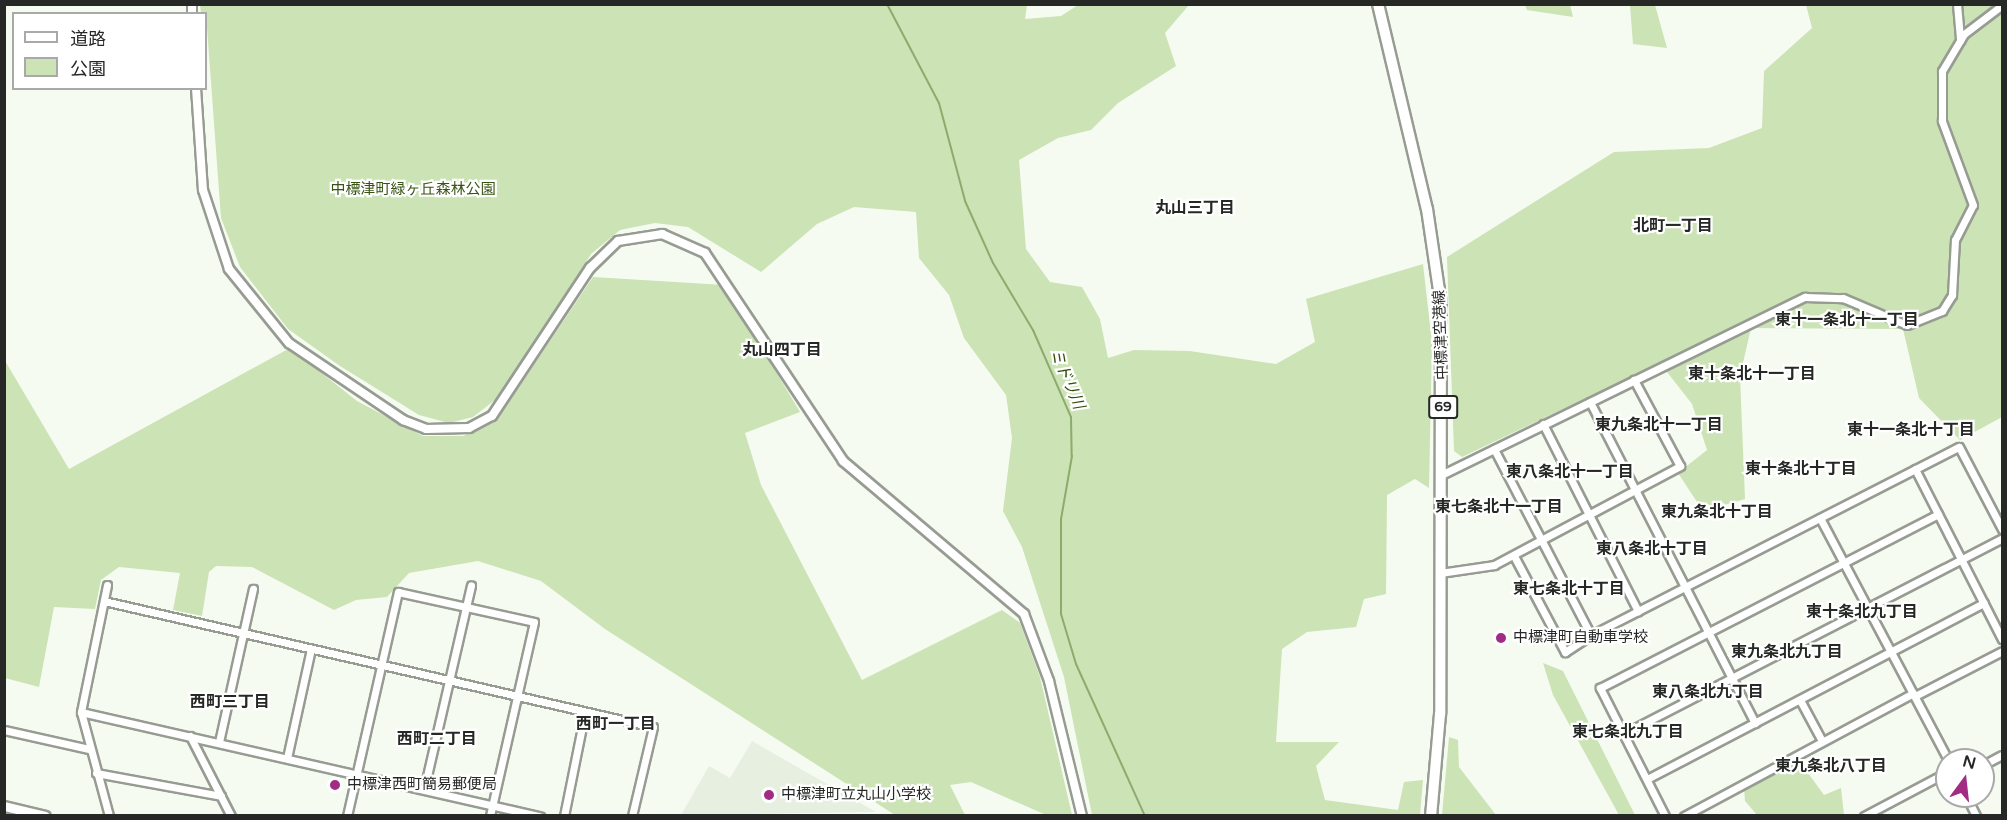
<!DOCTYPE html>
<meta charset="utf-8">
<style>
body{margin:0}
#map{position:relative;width:2007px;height:820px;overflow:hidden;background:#f6fbf1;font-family:"Varela Round","Noto Sans JP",sans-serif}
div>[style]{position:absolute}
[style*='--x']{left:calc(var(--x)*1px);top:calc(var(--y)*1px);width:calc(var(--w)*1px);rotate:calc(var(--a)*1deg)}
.built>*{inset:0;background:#e7f0e0}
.green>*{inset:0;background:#cbe3b5}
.stream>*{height:2px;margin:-1px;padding:0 1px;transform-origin:1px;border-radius:1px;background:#8cab6d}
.roads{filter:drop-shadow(2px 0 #979c93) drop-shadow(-2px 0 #979c93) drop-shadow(0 2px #979c93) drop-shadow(0 -2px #979c93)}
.minor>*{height:7px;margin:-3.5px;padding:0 3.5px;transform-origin:3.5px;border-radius:3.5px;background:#fff}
.tertiary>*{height:8px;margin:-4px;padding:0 4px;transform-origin:4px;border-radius:4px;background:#fff}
.secondary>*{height:9px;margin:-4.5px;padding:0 4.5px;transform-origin:4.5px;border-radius:4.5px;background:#fff}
.primary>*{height:10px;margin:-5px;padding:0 5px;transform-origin:5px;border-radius:5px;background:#fff}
.dots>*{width:16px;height:16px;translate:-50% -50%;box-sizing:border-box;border:3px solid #fff;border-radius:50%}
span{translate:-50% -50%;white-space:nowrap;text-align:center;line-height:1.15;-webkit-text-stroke:4.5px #fff;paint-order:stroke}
.shield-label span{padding:2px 4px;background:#fff;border:2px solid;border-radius:4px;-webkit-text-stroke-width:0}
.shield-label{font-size:14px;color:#262825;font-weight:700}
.park-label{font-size:15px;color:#385413}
.street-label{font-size:15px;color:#262825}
.poi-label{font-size:15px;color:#262825}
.left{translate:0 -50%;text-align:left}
.neighbourhood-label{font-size:16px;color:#262825;font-weight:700}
.water-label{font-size:16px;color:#324e0b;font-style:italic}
.frame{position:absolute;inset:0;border:6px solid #262825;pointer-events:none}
.legend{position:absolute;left:12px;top:12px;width:195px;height:78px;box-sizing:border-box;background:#fff;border:2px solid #a8a9a8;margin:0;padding:8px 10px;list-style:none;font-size:18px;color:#262825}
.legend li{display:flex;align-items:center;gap:12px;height:30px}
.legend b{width:30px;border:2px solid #a8a9a8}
.north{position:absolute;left:1935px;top:748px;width:60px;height:60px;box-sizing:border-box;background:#fff;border:2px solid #a8a9a8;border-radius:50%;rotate:15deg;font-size:16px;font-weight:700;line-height:24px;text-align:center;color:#262825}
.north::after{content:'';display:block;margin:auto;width:21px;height:27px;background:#a22b83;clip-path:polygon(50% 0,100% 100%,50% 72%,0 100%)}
</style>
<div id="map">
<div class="built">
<i style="clip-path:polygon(752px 741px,876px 812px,681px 815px,709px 766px,730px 778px)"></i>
</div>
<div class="green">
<i style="clip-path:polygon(200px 5px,1027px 5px,1025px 19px,1061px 16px,1078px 5px,1189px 5px,1165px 33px,1176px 66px,1118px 103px,1091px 130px,1058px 138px,1019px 160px,1026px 249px,1050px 282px,1082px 287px,1100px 319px,1108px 358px,1134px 350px,1190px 351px,1276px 364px,1315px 342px,1306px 299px,1423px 264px,1432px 343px,1429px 488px,1415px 479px,1387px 495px,1386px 594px,1364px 599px,1356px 627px,1307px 632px,1282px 649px,1276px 742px,1339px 742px,1316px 766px,1325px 800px,1398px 810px,1404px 782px,1423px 780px,1420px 815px,1092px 815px,1064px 677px,1022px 547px,1003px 511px,1012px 438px,1006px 395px,964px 338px,949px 295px,919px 258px,916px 212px,854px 207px,817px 224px,761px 272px,688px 227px,655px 223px,620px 230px,591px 254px,527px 359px,495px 400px,473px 417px,449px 423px,419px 415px,340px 366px,288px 329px,240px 267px,221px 218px,206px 14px,201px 13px)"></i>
<i style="clip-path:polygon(1525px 5px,1570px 5px,1573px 17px,1527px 10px)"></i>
<i style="clip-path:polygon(1630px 5px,1655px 5px,1667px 48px,1633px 44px)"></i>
<i style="clip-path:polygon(1806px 5px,2002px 5px,2002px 417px,1960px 440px,1919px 398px,1903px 329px,1751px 328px,1740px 376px,1745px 499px,1703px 511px,1678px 473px,1707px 450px,1692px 404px,1660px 363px,1462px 457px,1454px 451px,1447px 257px,1614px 152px,1709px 148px,1762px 128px,1764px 71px,1812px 28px)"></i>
<i style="clip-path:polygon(593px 277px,724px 285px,800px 412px,745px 433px,761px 485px,862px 680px,1002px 610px,1020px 623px,1040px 677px,1072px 815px,1046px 815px,971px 782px,950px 785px,965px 815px,895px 815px,605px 629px,541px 581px,478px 561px,409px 573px,387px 597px,356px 600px,334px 610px,252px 567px,216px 566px,209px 572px,202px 616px,173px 610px,180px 573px,119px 567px,101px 580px,95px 609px,54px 607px,39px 687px,5px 678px,4px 359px,69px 469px,290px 348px,357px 401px,423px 436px,463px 436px,496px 421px)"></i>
<i style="clip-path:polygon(1543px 663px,1563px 671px,1635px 815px,1619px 815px,1553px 695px)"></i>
<i style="clip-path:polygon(1449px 737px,1458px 740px,1459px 767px,1496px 815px,1442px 815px)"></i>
<i style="clip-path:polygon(1800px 762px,1824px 795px,1841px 788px,1844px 815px,1757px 815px,1745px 801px,1744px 788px)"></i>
</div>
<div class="stream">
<i style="--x:887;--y:4;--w:112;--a:62.3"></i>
<i style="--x:939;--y:103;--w:101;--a:75.1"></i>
<i style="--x:965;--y:201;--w:68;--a:65.7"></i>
<i style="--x:993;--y:263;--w:78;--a:59.2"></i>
<i style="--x:1033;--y:330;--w:95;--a:66.4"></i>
<i style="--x:1071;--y:417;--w:39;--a:89"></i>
<i style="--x:1072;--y:456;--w:64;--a:99.9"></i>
<i style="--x:1061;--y:519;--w:95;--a:90"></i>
<i style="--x:1061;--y:614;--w:52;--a:73.3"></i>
<i style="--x:1076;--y:664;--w:167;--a:65.6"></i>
</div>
<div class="roads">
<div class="minor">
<i style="--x:1957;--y:4;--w:36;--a:85"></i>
<i style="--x:1590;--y:402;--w:361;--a:62.8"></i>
<i style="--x:1543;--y:424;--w:210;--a:63.1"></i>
<i style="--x:1494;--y:449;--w:210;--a:62.5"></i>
<i style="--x:1591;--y:635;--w:413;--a:-27.1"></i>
<i style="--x:1959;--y:447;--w:93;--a:62.3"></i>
<i style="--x:1915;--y:469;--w:191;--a:62.9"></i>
<i style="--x:1443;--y:474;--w:403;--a:-26.1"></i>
<i style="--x:1805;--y:297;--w:38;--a:2"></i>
<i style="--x:1843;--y:298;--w:69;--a:22.9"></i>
<i style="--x:1907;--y:325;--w:38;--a:-22"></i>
<i style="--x:1942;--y:311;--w:19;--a:-58"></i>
<i style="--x:1952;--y:295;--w:55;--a:-86.9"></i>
<i style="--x:1955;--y:240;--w:39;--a:-63"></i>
<i style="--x:1973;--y:205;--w:90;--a:-110.3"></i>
<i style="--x:1942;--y:121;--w:50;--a:-90"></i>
<i style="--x:1942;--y:71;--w:43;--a:-59.3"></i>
<i style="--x:1964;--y:34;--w:48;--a:-37.3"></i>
<i style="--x:1820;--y:518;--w:274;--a:62.1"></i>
<i style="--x:1514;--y:556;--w:109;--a:62"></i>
<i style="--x:1565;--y:652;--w:31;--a:-33"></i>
<i style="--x:1440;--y:573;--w:55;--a:-8.4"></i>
<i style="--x:1494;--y:565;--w:211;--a:-28"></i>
<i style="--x:1680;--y:466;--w:98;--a:-118.1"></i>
<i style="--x:107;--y:585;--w:130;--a:101.6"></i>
<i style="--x:81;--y:712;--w:108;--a:74.9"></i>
<i style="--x:104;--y:601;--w:563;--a:12.93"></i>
<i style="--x:653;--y:727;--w:91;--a:103.3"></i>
<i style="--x:1915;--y:696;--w:98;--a:-27.3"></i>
<i style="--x:1800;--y:700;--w:47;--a:61.8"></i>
<i style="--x:81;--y:712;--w:471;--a:12.8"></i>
<i style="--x:4;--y:730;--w:87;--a:12.6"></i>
<i style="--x:1623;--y:734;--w:427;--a:-27.3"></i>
<i style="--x:190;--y:736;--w:90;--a:62.9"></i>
<i style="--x:219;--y:742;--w:157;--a:-77.5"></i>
<i style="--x:287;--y:758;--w:112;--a:-77.6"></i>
<i style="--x:1983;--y:765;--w:21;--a:-28"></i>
<i style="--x:96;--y:773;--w:127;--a:10.4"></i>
<i style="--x:1647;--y:779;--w:380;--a:-27.6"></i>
<i style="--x:424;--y:789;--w:209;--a:-77"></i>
<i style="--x:1966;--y:796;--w:22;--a:63"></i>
<i style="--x:347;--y:816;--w:230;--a:-77.2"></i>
<i style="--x:398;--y:592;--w:139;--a:12.4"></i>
<i style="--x:534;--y:622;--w:199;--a:102.8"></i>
<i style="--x:564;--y:816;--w:106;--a:-78.6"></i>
<i style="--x:1665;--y:816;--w:144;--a:-116.9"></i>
<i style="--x:1600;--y:688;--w:380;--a:-27.2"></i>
<i style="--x:1684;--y:816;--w:260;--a:-28.2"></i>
<i style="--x:1864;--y:816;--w:94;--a:-27.9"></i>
</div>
<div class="tertiary">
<i style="--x:192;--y:4;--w:10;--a:90"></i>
<i style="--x:196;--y:88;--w:102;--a:86.1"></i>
<i style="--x:203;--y:190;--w:83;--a:71.8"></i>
<i style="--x:229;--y:269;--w:95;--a:51"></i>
<i style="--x:289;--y:343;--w:138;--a:34"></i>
<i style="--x:403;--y:420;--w:25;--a:21"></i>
<i style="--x:426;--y:429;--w:43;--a:-1.3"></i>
<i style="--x:469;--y:428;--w:26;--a:-28"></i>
<i style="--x:492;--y:416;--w:178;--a:-56.5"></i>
<i style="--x:590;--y:268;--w:39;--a:-44"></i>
<i style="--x:618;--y:241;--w:45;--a:-9"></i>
<i style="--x:662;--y:234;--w:47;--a:23.8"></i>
<i style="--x:705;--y:253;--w:250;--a:56.4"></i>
<i style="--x:843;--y:461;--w:237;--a:40.2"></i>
<i style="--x:1024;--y:614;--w:72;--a:69.5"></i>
<i style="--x:1049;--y:681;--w:139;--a:76.3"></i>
</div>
<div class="secondary">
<i style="--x:4;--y:806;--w:42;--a:13.7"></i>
</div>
<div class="primary">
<i style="--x:1378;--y:4;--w:211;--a:76.6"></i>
<i style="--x:1427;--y:209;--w:96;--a:81.6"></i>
<i style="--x:1441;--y:304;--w:410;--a:90.1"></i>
<i style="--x:1440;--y:714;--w:102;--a:95"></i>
</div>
</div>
<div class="dots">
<i style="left:1501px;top:638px;background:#a22b83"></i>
<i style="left:335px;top:785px;background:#a22b83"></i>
<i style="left:769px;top:795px;background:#a22b83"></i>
</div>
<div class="shield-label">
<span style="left:1443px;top:407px">69</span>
</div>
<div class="park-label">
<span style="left:413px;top:190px">中標津町緑ヶ丘森林公園</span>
</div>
<div class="street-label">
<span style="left:1441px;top:335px;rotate:-92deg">中標津空港線</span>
</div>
<div class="poi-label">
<span class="left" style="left:1513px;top:638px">中標津町自動車学校</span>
<span class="left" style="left:347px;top:785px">中標津西町簡易郵便局</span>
<span class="left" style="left:781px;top:795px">中標津町立丸山小学校</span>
</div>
<div class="neighbourhood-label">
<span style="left:1195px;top:208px">丸山三丁目</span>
<span style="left:1673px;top:226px">北町一丁目</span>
<span style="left:1847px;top:320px">東十一条北十一丁目</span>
<span style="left:782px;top:350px">丸山四丁目</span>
<span style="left:1752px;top:374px">東十条北十一丁目</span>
<span style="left:1659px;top:425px">東九条北十一丁目</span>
<span style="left:1911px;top:430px">東十一条北十丁目</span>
<span style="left:1801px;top:469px">東十条北十丁目</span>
<span style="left:1570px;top:472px">東八条北十一丁目</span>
<span style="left:1499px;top:507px">東七条北十一丁目</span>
<span style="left:1717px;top:512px">東九条北十丁目</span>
<span style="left:1652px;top:549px">東八条北十丁目</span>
<span style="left:1569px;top:589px">東七条北十丁目</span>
<span style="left:1862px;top:612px">東十条北九丁目</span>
<span style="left:1787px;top:652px">東九条北九丁目</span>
<span style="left:1708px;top:692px">東八条北九丁目</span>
<span style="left:230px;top:702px">西町三丁目</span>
<span style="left:616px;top:724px">西町一丁目</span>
<span style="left:1628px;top:732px">東七条北九丁目</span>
<span style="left:437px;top:739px">西町二丁目</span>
<span style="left:1831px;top:766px">東九条北八丁目</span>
</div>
<div class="water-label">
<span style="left:1067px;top:379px;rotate:67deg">ミドリ川</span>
</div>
<div class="frame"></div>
<ul class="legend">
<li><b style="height:8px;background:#fff"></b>道路</li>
<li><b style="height:16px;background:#cbe3b5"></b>公園</li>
</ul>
<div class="north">N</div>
</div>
